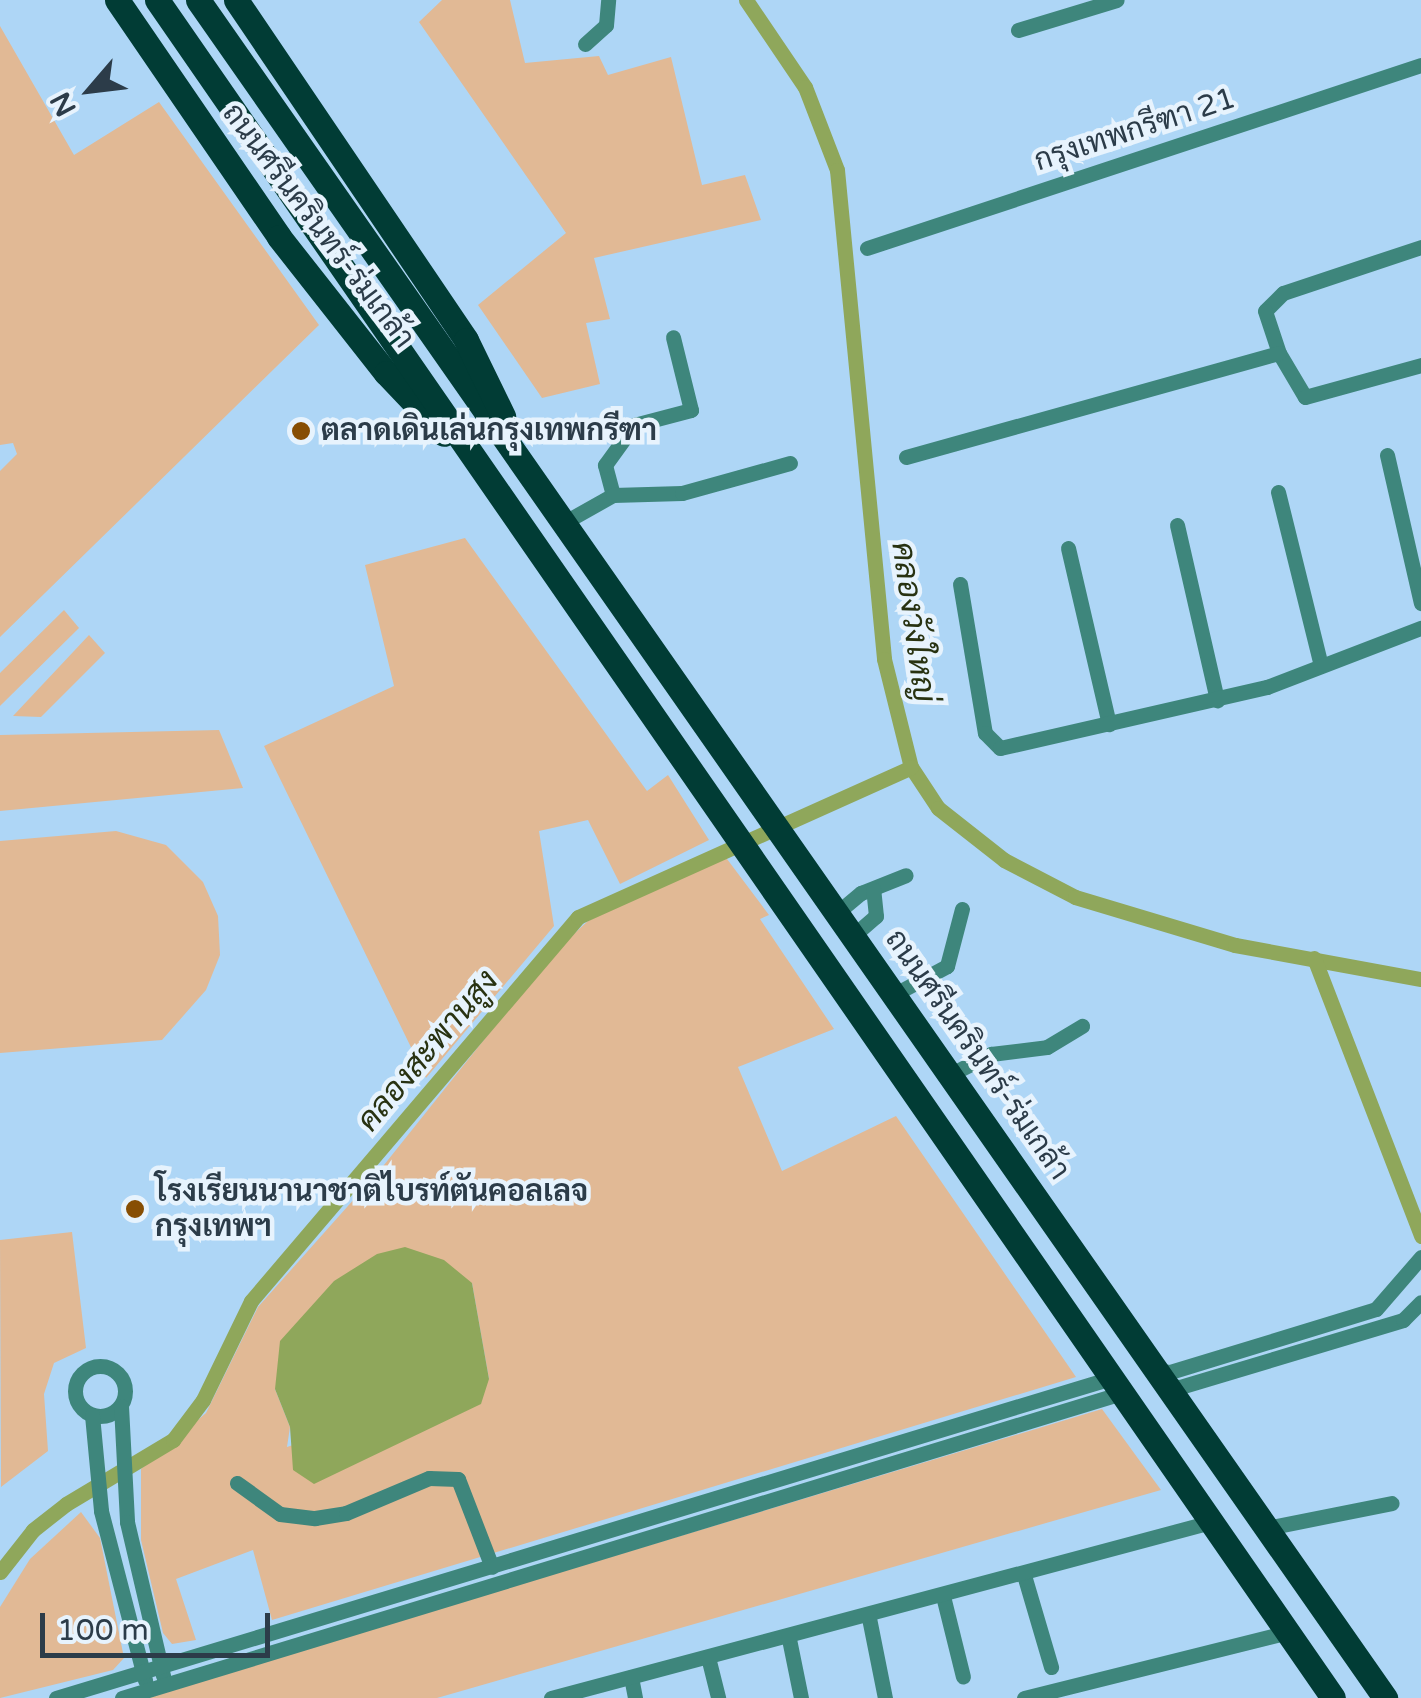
<!DOCTYPE html>
<meta charset="utf-8">
<style>
body{margin:0}
#map{position:relative;width:1421px;height:1698px;overflow:hidden;background:#aed6f6;font-family:"Varela Round",Sarabun,sans-serif}
div>[style]{position:absolute}
[style*='--x']{left:calc(var(--x)*1px);top:calc(var(--y)*1px);width:calc(var(--w)*1px);rotate:calc(var(--a)*1deg)}
.green>*{inset:0;background:#e1b995}
.water>*{inset:0;background:#8fa75b}
.canal>*{height:15px;margin:-7.5px;padding:0 7.5px;transform-origin:7.5px;border-radius:7.5px;background:#8fa75b}
.minor>*{height:15px;margin:-7.5px;padding:0 7.5px;transform-origin:7.5px;border-radius:7.5px;background:#3e867c}
.minor>.ring{margin:-7.5px;padding:0;box-sizing:content-box;background:none;border:15px solid #3e867c;border-radius:50%}
.primary>*{height:25px;margin:-12.5px;padding:0 12.5px;transform-origin:12.5px;border-radius:12.5px;background:#013c35}
.dots>*{width:28px;height:28px;translate:-50% -50%;box-sizing:border-box;border:5px solid #e7f3fd;border-radius:50%}
span{translate:-50% -50%;white-space:nowrap;text-align:center;line-height:1.15;-webkit-text-stroke:9px #e7f3fd;paint-order:stroke}
.street-label{font-size:30px;color:#2c3c49}
.poi-label{font-size:30px;color:#2c3c49;font-weight:700}
.left{translate:0 -50%;text-align:left}
.water-label{font-size:32px;color:#283211;font-style:italic}
.north{position:absolute;left:40px;top:40px;width:100px;height:100px;-webkit-text-stroke:8px #e7f3fd;paint-order:stroke;rotate:242deg;font-size:28px;font-weight:700;line-height:40px;text-align:center;color:#2c3c49}
.north::after{content:'';display:block;margin:auto;width:35px;height:45px;background:#2c3c49;clip-path:polygon(50% 0,100% 100%,50% 72%,0 100%)}
.scale{position:absolute;left:40px;top:1613px;width:230px;height:45px;box-sizing:border-box;border:5px solid #2c3c49;border-top:0;padding-left:12px;font-size:30px;line-height:35px;white-space:nowrap;color:#2c3c49;-webkit-text-stroke:8px #e7f3fd;paint-order:stroke}
</style>
<div id="map">
<div class="green">
<i style="clip-path:polygon(442px 0,510px 0,525px 63px,599px 56px,608px 75px,671px 57px,702px 185px,745px 175px,761px 220px,594px 258px,610px 319px,586px 323px,600px 384px,542px 398px,478px 305px,566px 233px,419px 22px)"></i>
<i style="clip-path:polygon(0 26px,74px 155px,159px 102px,319px 325px,0 637px,0 471px,17px 454px,13px 443px,0 445px)"></i>
<i style="clip-path:polygon(465px 538px,647px 791px,668px 775px,709px 840px,620px 884px,588px 820px,539px 831px,554px 926px,426px 1078px,264px 746px,394px 686px,365px 565px)"></i>
<i style="clip-path:polygon(64px 610px,79px 628px,0 706px,0 673px)"></i>
<i style="clip-path:polygon(89px 635px,105px 653px,41px 717px,13px 716px)"></i>
<i style="clip-path:polygon(219px 730px,243px 788px,0 811px,0 735px)"></i>
<i style="clip-path:polygon(116px 831px,166px 845px,203px 882px,218px 916px,220px 955px,206px 990px,162px 1040px,0 1053px,0 841px)"></i>
<i style="clip-path:polygon(evenodd,724px 855px,769px 915px,760px 919px,834px 1029px,738px 1067px,782px 1171px,896px 1116px,1076px 1377px,272px 1620px,253px 1550px,176px 1579px,196px 1640px,172px 1644px,163px 1633px,141px 1540px,141px 1469px,206px 1413px,258px 1307px,380px 1170px,554px 952px,588px 921px,724px 855px,472px 1283px,489px 1379px,287px 1447px,290px 1427px,275px 1389px,472px 1283px)"></i>
<i style="clip-path:polygon(72px 1232px,86px 1348px,54px 1363px,44px 1394px,48px 1451px,1px 1487px,0 1240px)"></i>
<i style="clip-path:polygon(1102px 1409px,1161px 1490px,437px 1698px,142px 1698px)"></i>
<i style="clip-path:polygon(81px 1512px,100px 1538px,124px 1658px,113px 1670px,0 1698px,0 1607px,30px 1559px)"></i>
</div>
<div class="water">
<i style="clip-path:polygon(405px 1247px,444px 1260px,472px 1283px,489px 1379px,481px 1404px,314px 1484px,293px 1470px,290px 1427px,275px 1389px,280px 1341px,334px 1281px,377px 1254px)"></i>
</div>
<div class="canal">
<i style="--x:746;--y:0;--w:105;--a:55.9"></i>
<i style="--x:805;--y:87;--w:89;--a:68.9"></i>
<i style="--x:837;--y:170;--w:491;--a:84.5"></i>
<i style="--x:884;--y:659;--w:111;--a:76"></i>
<i style="--x:911;--y:767;--w:49;--a:56.6"></i>
<i style="--x:938;--y:808;--w:84;--a:38.2"></i>
<i style="--x:1004;--y:860;--w:80;--a:27.5"></i>
<i style="--x:1075;--y:897;--w:167;--a:16.7"></i>
<i style="--x:1235;--y:945;--w:189;--a:10.4"></i>
<i style="--x:1314;--y:958;--w:298;--a:68.9"></i>
<i style="--x:0;--y:1572;--w:53;--a:-51.8"></i>
<i style="--x:33;--y:1530;--w:42;--a:-38.2"></i>
<i style="--x:66;--y:1504;--w:125;--a:-30.9"></i>
<i style="--x:173;--y:1440;--w:50;--a:-53.1"></i>
<i style="--x:203;--y:1400;--w:110;--a:-64.1"></i>
<i style="--x:251;--y:1301;--w:504;--a:-49.58"></i>
<i style="--x:578;--y:917;--w:365;--a:-24.2"></i>
</div>
<div class="minor">
<i style="--x:1018;--y:30;--w:103;--a:-16.9"></i>
<i style="--x:585;--y:44;--w:28;--a:-42"></i>
<i style="--x:606;--y:25;--w:25;--a:-85"></i>
<i style="--x:1421;--y:247;--w:145;--a:161.6"></i>
<i style="--x:1283;--y:293;--w:25;--a:135"></i>
<i style="--x:1265;--y:311;--w:44;--a:71.6"></i>
<i style="--x:1279;--y:353;--w:51;--a:59.4"></i>
<i style="--x:1305;--y:397;--w:120;--a:-15.4"></i>
<i style="--x:867;--y:248;--w:583;--a:-18.28"></i>
<i style="--x:1387;--y:455;--w:152;--a:77.1"></i>
<i style="--x:906;--y:457;--w:387;--a:-15.6"></i>
<i style="--x:1278;--y:492;--w:179;--a:76.1"></i>
<i style="--x:613;--y:495;--w:31;--a:-105"></i>
<i style="--x:605;--y:465;--w:49;--a:-54.1"></i>
<i style="--x:634;--y:425;--w:59;--a:-14.7"></i>
<i style="--x:691;--y:410;--w:75;--a:-103.9"></i>
<i style="--x:565;--y:522;--w:55;--a:-29.4"></i>
<i style="--x:613;--y:495;--w:69;--a:-1.7"></i>
<i style="--x:682;--y:493;--w:112;--a:-15.5"></i>
<i style="--x:1177;--y:525;--w:180;--a:77.1"></i>
<i style="--x:1068;--y:548;--w:181;--a:76.9"></i>
<i style="--x:960;--y:584;--w:151;--a:80.5"></i>
<i style="--x:985;--y:733;--w:21;--a:45"></i>
<i style="--x:1000;--y:748;--w:274;--a:-12.9"></i>
<i style="--x:1267;--y:687;--w:165;--a:-21"></i>
<i style="--x:838;--y:912;--w:30;--a:-40"></i>
<i style="--x:861;--y:893;--w:48;--a:-21.8"></i>
<i style="--x:854;--y:935;--w:29;--a:-41"></i>
<i style="--x:876;--y:916;--w:27;--a:-96"></i>
<i style="--x:895;--y:994;--w:59;--a:-28.3"></i>
<i style="--x:947;--y:966;--w:59;--a:-75.3"></i>
<i style="--x:951;--y:1074;--w:45;--a:-26.6"></i>
<i style="--x:991;--y:1054;--w:56;--a:-7.1"></i>
<i style="--x:1047;--y:1047;--w:41;--a:-31"></i>
<i class="ring" style="left:75px;top:1366px;width:35px;height:35px"></i>
<i style="--x:1157;--y:1370;--w:13;--a:9"></i>
<i style="--x:1170;--y:1372;--w:215;--a:-17"></i>
<i style="--x:1376;--y:1309;--w:69;--a:-49.1"></i>
<i style="--x:1167;--y:1385;--w:13;--a:9"></i>
<i style="--x:1180;--y:1387;--w:233;--a:-16.7"></i>
<i style="--x:1403;--y:1320;--w:25;--a:-45"></i>
<i style="--x:121;--y:1406;--w:116;--a:87"></i>
<i style="--x:127;--y:1522;--w:158;--a:76.8"></i>
<i style="--x:92;--y:1415;--w:96;--a:84.6"></i>
<i style="--x:101;--y:1511;--w:175;--a:75.4"></i>
<i style="--x:237;--y:1483;--w:53;--a:35.8"></i>
<i style="--x:280;--y:1514;--w:35;--a:7"></i>
<i style="--x:315;--y:1518;--w:31;--a:-9"></i>
<i style="--x:346;--y:1513;--w:90;--a:-22.9"></i>
<i style="--x:429;--y:1478;--w:29;--a:2"></i>
<i style="--x:458;--y:1479;--w:94;--a:68.9"></i>
<i style="--x:1267;--y:1528;--w:127;--a:-11.3"></i>
<i style="--x:1024;--y:1575;--w:96;--a:73.6"></i>
<i style="--x:943;--y:1596;--w:83;--a:76.1"></i>
<i style="--x:869;--y:1618;--w:82;--a:78.7"></i>
<i style="--x:789;--y:1639;--w:60;--a:78.5"></i>
<i style="--x:709;--y:1661;--w:38;--a:76"></i>
<i style="--x:631;--y:1677;--w:21;--a:79"></i>
<i style="--x:56;--y:1698;--w:1102;--a:-16.87"></i>
<i style="--x:122;--y:1698;--w:1045;--a:-16.96"></i>
<i style="--x:551;--y:1698;--w:683;--a:-14.93"></i>
<i style="--x:1024;--y:1698;--w:272;--a:-14"></i>
</div>
<div class="primary">
<i style="--x:117;--y:0;--w:287;--a:55.6"></i>
<i style="--x:279;--y:237;--w:173;--a:51.8"></i>
<i style="--x:386;--y:373;--w:84;--a:46.4"></i>
<i style="--x:157;--y:0;--w:2065;--a:55.29"></i>
<i style="--x:198;--y:0;--w:2072;--a:55.04"></i>
<i style="--x:236;--y:0;--w:410;--a:55.9"></i>
<i style="--x:466;--y:340;--w:85;--a:64"></i>
</div>
<div class="dots">
<i style="left:301px;top:431px;background:#874e03"></i>
<i style="left:135px;top:1209px;background:#874e03"></i>
</div>
<div class="street-label">
<span style="left:1135px;top:130px;rotate:-18deg">กรุงเทพกรีฑา 21</span>
<span style="left:318px;top:226px;rotate:53deg">ถนนศรีนครินทร์-ร่มเกล้า</span>
<span style="left:977px;top:1055px;rotate:55deg">ถนนศรีนครินทร์-ร่มเกล้า</span>
</div>
<div class="poi-label">
<span class="left" style="left:321px;top:431px">ตลาดเดินเล่นกรุงเทพกรีฑา</span>
<span class="left" style="left:155px;top:1209px">โรงเรียนนานาชาติไบรท์ตันคอลเลจ<br>กรุงเทพฯ</span>
</div>
<div class="water-label">
<span style="left:913px;top:622px;rotate:82deg">คลองวังใหญ่</span>
<span style="left:428px;top:1051px;rotate:-50deg">คลองสะพานสูง</span>
</div>
<div class="north">N</div>
<div class="scale">100 m</div>
</div>
